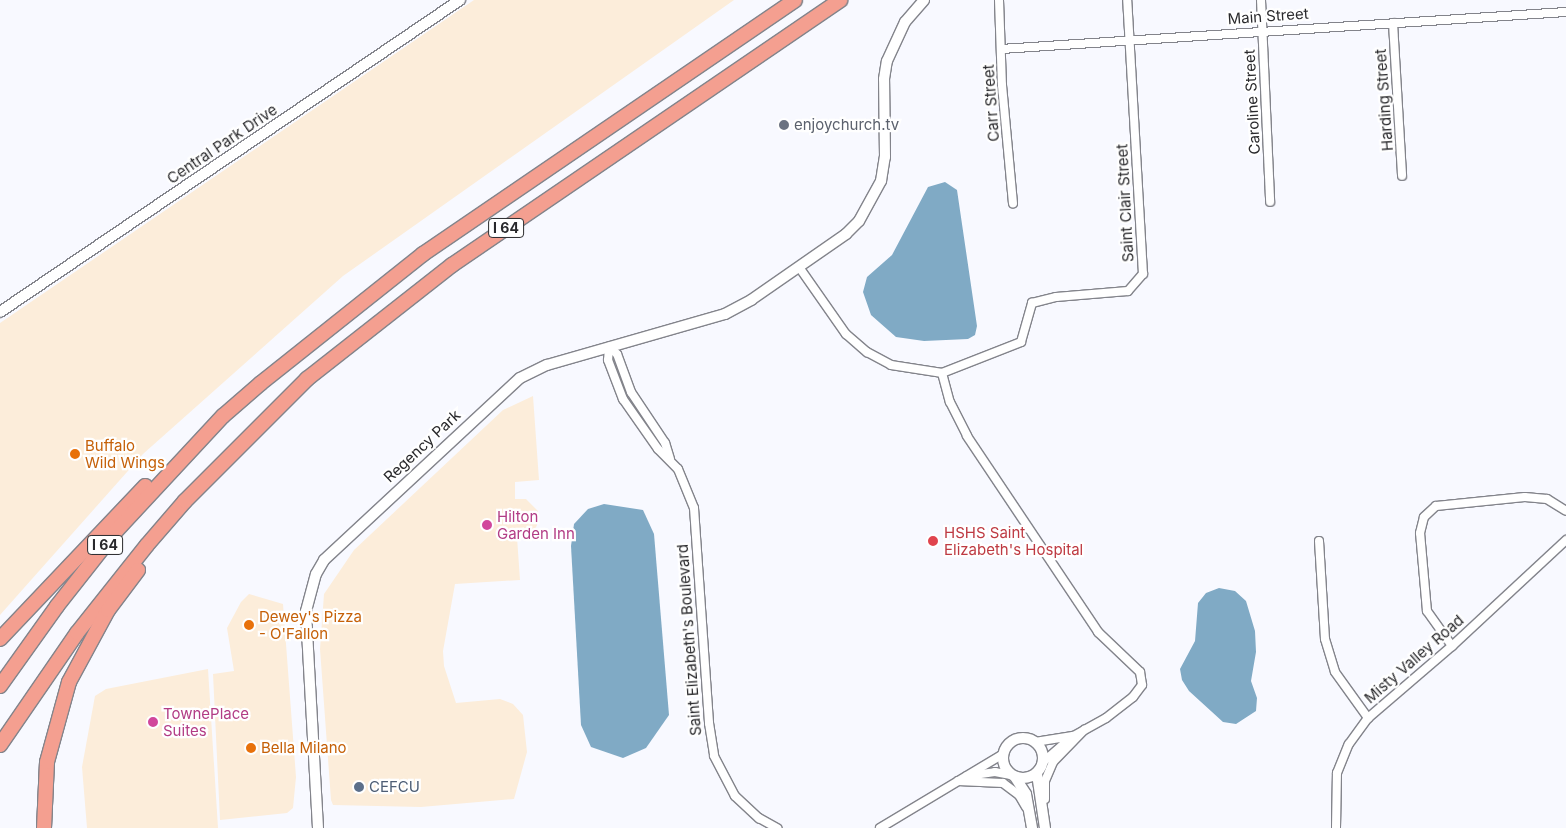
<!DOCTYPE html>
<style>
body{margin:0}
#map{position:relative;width:1566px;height:828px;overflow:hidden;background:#f8f9ff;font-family:Inter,sans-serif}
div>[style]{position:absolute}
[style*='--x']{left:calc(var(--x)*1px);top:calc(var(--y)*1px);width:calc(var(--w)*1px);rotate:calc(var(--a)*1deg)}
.commercial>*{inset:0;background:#fcedda}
.water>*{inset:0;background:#80aac5}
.roads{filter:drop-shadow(1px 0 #83848b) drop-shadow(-1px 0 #83848b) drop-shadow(0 1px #83848b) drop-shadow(0 -1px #83848b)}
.minor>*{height:8px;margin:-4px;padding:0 4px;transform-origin:4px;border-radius:4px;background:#fff}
.tertiary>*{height:10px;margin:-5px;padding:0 5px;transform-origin:5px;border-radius:5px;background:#fff}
.tertiary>.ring{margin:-5px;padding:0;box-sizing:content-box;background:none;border:10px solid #fff;border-radius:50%}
.motorway>*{height:14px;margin:-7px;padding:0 7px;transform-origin:7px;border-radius:7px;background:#f49f90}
.dots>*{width:14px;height:14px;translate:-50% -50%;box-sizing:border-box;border:2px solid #fff;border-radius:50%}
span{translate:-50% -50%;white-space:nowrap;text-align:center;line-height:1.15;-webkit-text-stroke:4.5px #fff;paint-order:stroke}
.shield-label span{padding:1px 4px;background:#fff;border:1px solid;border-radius:4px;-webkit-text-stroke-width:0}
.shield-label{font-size:14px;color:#29292c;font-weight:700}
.street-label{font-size:15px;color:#29292c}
.worship-label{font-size:15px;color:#5b616d}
.left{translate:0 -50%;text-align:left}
.food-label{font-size:15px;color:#c56008}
.hotel-label{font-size:15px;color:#b23c85}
.health-label{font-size:15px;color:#be3a42}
.service-label{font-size:15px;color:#4e5e75}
</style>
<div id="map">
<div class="commercial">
<i style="clip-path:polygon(474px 0,734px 0,343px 276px,143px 454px,0 615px,0 323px)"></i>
<i style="clip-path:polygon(533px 396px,539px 480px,515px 482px,515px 499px,526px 499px,538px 511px,537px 525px,532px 536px,517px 537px,520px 580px,455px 584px,443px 651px,444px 666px,456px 703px,500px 699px,513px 704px,523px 715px,527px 752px,514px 799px,421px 807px,333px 805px,331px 800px,320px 649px,324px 594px,354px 550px,503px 410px)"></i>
<i style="clip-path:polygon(249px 594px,283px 604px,296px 777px,293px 808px,287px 813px,220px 820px,213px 674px,234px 671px,227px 628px,241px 602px)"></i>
<i style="clip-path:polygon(208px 669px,218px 828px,87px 828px,82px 767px,95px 696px,106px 689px)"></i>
</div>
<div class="water">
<i style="clip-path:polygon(945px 182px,957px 190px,977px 326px,975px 335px,968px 339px,924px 341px,896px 337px,871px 315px,863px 292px,867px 277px,892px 255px,928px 187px)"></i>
<i style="clip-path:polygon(604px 504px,643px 510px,654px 534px,669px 715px,646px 748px,623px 758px,591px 747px,581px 725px,571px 546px,574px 524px,588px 509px)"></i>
<i style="clip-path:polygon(1219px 588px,1235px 591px,1246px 601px,1255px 631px,1256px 652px,1251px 681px,1257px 698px,1256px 711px,1236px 724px,1223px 722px,1189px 691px,1182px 680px,1180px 669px,1195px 641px,1198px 603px,1206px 593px)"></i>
</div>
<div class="roads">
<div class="minor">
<i style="--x:999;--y:0;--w:85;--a:88"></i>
<i style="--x:1002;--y:85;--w:119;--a:84.7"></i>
<i style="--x:1261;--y:0;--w:202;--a:87.4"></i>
<i style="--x:1393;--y:23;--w:153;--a:86.6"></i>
<i style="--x:1001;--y:49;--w:566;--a:-3.75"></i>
<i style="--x:799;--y:267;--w:82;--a:55"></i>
<i style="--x:846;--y:334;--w:28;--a:41"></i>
<i style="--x:867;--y:352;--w:27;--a:28"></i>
<i style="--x:891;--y:365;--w:52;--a:8.9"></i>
<i style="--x:942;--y:373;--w:30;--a:75"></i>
<i style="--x:950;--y:402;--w:38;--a:63"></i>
<i style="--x:967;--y:436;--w:236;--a:56.2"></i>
<i style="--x:1098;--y:632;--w:58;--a:43.6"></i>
<i style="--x:1140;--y:672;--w:13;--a:81"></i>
<i style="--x:1142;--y:685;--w:15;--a:127"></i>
<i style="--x:1133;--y:697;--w:34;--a:142"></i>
<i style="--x:1106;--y:718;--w:38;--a:151"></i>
<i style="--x:1073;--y:736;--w:40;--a:139"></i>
<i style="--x:942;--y:373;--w:85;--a:-21.4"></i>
<i style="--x:1021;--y:342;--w:41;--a:-74.2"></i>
<i style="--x:1032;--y:303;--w:25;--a:-14"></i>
<i style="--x:1056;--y:297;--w:72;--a:-4.8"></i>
<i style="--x:1128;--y:291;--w:23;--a:-49"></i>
<i style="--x:1143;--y:274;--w:274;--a:-93.3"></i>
<i style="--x:670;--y:459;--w:17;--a:-107"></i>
<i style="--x:665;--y:443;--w:61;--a:-123.7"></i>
<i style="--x:631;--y:392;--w:40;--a:-110.2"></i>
<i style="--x:617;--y:354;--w:11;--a:-139"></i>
<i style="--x:609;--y:347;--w:13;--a:94"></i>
<i style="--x:608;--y:360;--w:42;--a:69"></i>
<i style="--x:623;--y:399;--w:61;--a:55"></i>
<i style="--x:658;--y:449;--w:28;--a:45"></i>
<i style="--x:678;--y:469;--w:42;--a:67.7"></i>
<i style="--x:694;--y:508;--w:216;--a:86"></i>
<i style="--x:709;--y:723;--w:33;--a:81"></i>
<i style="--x:714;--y:756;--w:45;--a:62.3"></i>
<i style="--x:735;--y:796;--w:33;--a:43"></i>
<i style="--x:759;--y:818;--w:21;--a:29"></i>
<i style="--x:1319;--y:541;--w:98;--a:86.5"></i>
<i style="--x:1325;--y:639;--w:34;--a:73"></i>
<i style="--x:1335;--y:672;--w:57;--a:54.3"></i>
<i style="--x:1452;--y:646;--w:43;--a:-125.5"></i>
<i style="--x:1427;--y:611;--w:78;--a:-95.1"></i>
<i style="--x:1420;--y:533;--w:16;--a:-76"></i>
<i style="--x:1424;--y:517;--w:16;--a:-43"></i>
<i style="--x:1436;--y:506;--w:89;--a:-5.8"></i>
<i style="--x:1525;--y:497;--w:22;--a:5"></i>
<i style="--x:1547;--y:499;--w:22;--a:32"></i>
<i style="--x:1035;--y:742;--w:38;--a:-9"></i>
<i style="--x:967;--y:776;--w:28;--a:-8"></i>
<i style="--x:995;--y:772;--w:16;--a:11"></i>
<i style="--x:958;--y:781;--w:45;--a:2.5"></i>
<i style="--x:1003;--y:783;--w:20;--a:37"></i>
<i style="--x:1019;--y:795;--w:14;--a:60"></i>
<i style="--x:1045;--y:799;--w:18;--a:-90"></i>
<i style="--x:1045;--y:781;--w:21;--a:-67"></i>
<i style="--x:1053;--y:762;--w:45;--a:-45.9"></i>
<i style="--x:880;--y:828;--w:144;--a:-31"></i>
<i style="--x:1336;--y:828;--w:55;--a:-89"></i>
<i style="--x:1337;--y:773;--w:31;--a:-68"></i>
<i style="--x:1349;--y:744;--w:32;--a:-54"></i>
<i style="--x:1368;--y:718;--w:111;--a:-40.6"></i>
<i style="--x:1452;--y:646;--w:156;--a:-42.9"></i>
</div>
<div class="tertiary">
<i style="--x:0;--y:312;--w:556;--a:-34.15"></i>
<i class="ring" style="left:1003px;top:738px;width:30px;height:30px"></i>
<i style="--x:1037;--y:774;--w:55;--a:81.6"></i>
<i style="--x:1015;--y:777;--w:20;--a:57"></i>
<i style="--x:1026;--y:794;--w:35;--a:80"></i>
<i style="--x:318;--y:828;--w:217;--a:-93.2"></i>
<i style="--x:306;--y:611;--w:38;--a:-75"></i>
<i style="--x:316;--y:574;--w:16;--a:-60"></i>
<i style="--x:324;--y:560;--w:267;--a:-42.9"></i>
<i style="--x:520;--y:378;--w:30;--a:-26"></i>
<i style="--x:547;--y:365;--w:185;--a:-16"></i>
<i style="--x:725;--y:314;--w:30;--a:-28"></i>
<i style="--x:751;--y:300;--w:116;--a:-34.8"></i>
<i style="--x:846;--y:234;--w:18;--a:-45"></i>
<i style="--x:859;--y:221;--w:46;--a:-61.2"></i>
<i style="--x:881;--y:181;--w:24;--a:-81"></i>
<i style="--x:885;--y:157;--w:78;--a:-90.7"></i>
<i style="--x:884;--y:79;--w:18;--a:-81"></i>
<i style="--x:887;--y:61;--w:43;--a:-65.2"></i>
<i style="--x:905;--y:22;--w:29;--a:-49"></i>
</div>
<div class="motorway">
<i style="--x:0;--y:639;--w:211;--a:-46.5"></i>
<i style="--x:0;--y:686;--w:98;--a:-54.5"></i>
<i style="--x:57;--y:606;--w:95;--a:-51.8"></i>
<i style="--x:116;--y:531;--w:157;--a:-47.1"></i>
<i style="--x:223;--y:416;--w:50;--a:-41"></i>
<i style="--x:261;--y:383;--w:207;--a:-38.5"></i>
<i style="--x:423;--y:254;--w:450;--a:-34.3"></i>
<i style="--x:0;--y:745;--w:136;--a:-55.5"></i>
<i style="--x:77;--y:633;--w:112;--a:-51.5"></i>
<i style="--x:147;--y:545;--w:58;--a:-49.2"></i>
<i style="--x:185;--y:501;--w:173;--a:-45"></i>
<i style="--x:307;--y:379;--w:184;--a:-38.2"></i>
<i style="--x:452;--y:265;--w:470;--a:-34.3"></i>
<i style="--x:44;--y:828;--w:66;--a:-87.4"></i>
<i style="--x:47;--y:762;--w:83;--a:-74.6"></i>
<i style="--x:69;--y:682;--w:82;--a:-61.6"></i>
<i style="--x:108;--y:610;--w:50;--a:-53.1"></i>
</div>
</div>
<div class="dots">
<i style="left:784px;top:125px;background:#6b7280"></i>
<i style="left:75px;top:454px;background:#e8710a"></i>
<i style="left:487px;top:525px;background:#d1479c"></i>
<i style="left:933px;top:541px;background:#e0444e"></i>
<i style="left:249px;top:625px;background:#e8710a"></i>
<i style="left:153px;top:722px;background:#d1479c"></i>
<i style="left:251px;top:748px;background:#e8710a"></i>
<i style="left:359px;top:787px;background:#5c6f8a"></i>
</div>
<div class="shield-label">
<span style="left:506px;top:228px">I 64</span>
<span style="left:105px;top:545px">I 64</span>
</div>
<div class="street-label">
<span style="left:1268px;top:16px;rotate:-4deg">Main Street</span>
<span style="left:1384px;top:100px;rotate:-94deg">Harding Street</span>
<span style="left:1252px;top:102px;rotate:-93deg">Caroline Street</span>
<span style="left:991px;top:103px;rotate:-94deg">Carr Street</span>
<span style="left:222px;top:144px;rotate:-34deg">Central Park Drive</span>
<span style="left:1125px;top:203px;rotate:-93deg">Saint Clair Street</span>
<span style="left:422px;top:446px;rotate:-43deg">Regency Park</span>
<span style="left:689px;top:640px;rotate:-94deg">Saint Elizabeth's Boulevard</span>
<span style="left:1414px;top:659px;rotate:-41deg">Misty Valley Road</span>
</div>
<div class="worship-label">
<span class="left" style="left:794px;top:125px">enjoychurch.tv</span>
</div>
<div class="food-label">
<span class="left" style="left:85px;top:454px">Buffalo<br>Wild Wings</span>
<span class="left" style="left:259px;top:625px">Dewey's Pizza<br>- O'Fallon</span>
<span class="left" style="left:261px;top:748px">Bella Milano</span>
</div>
<div class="hotel-label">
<span class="left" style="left:497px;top:525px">Hilton<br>Garden Inn</span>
<span class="left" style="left:163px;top:722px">TownePlace<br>Suites</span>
</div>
<div class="health-label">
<span class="left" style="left:944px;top:541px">HSHS Saint<br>Elizabeth's Hospital</span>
</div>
<div class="service-label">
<span class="left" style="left:369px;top:787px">CEFCU</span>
</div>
</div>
